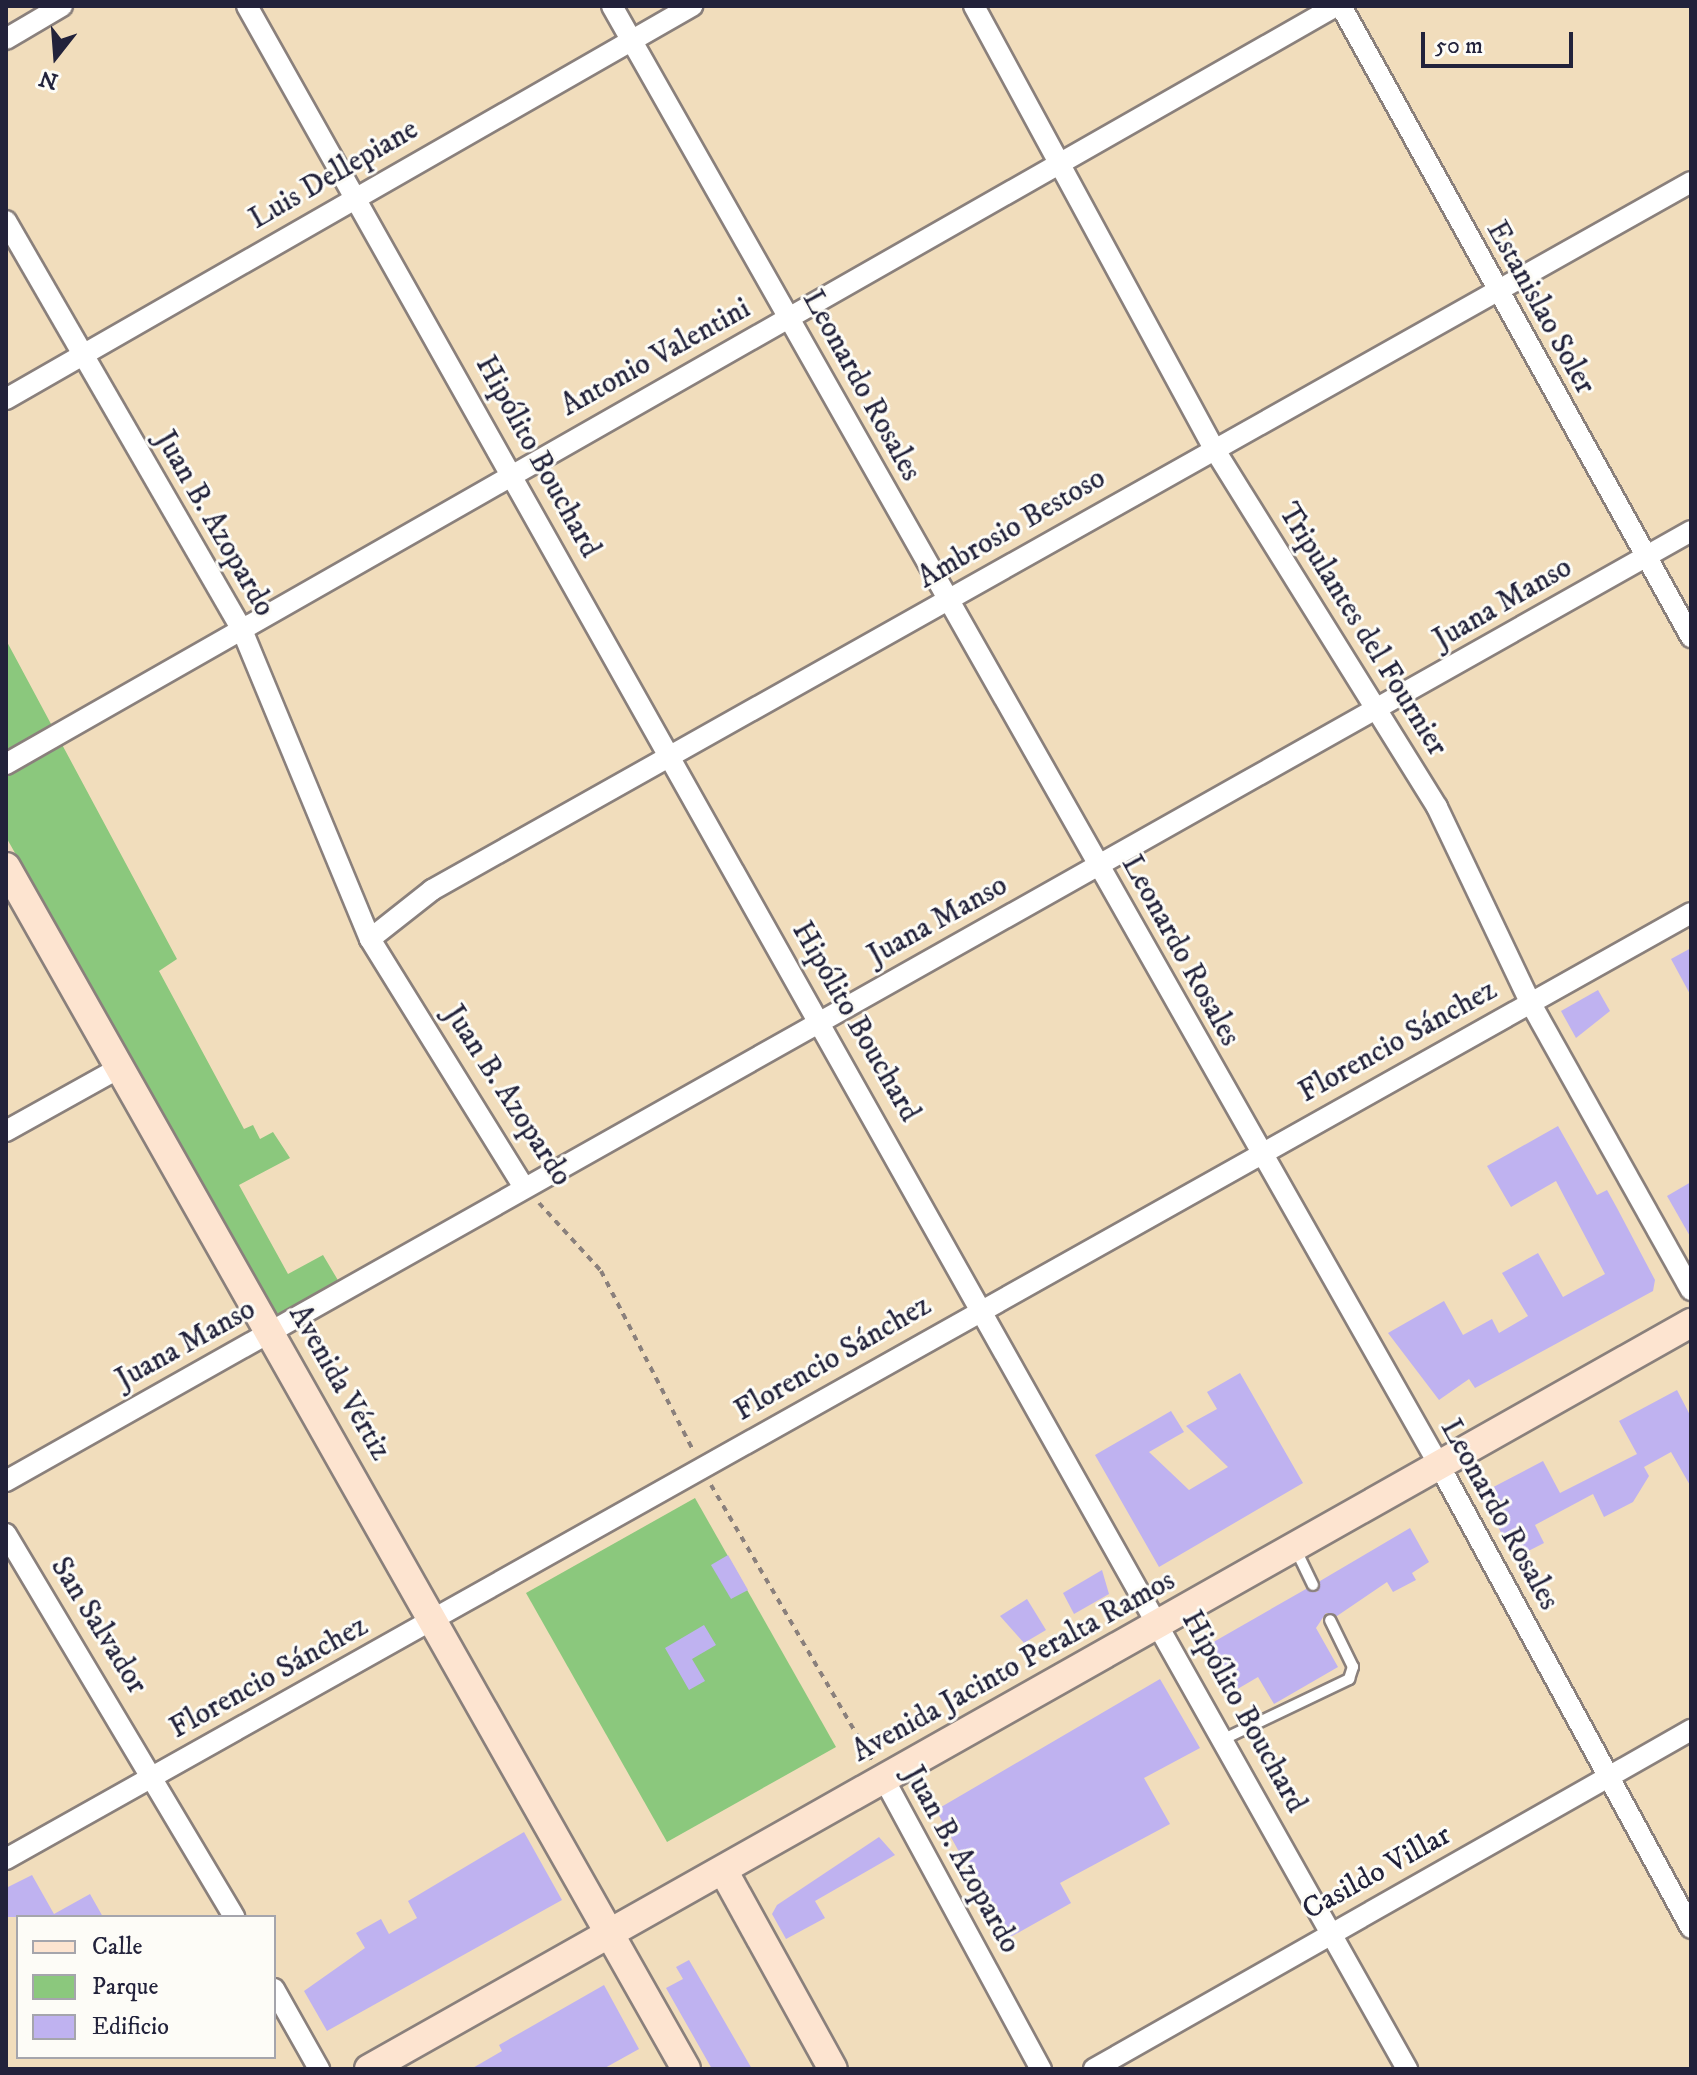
<!DOCTYPE html>
<meta charset="utf-8">
<style>
body{margin:0}
#map{position:relative;width:1697px;height:2075px;overflow:hidden;background:#f1ddbc;font-family:"IM FELL DW Pica",serif}
div>[style]{position:absolute}
[style*='--x']{left:calc(var(--x)*1px);top:calc(var(--y)*1px);width:calc(var(--w)*1px);rotate:calc(var(--a)*1deg)}
.green>*{inset:0;background:#8bc87d}
.building>*{inset:0;background:#bfb2f0}
.path>*{height:4px;margin-top:-2px;transform-origin:0;background:repeating-linear-gradient(90deg,#8a807c 0 6px,transparent 0 12px)}
.roads{filter:drop-shadow(2px 0 #8a807c) drop-shadow(-2px 0 #8a807c) drop-shadow(0 2px #8a807c) drop-shadow(0 -2px #8a807c)}
.lane>*{height:10px;margin:-5px;padding:0 5px;transform-origin:5px;border-radius:5px;background:#fff}
.street>*{height:20px;margin:-10px;padding:0 10px;transform-origin:10px;border-radius:10px;background:#fff}
.secondary>*{height:28px;margin:-14px;padding:0 14px;transform-origin:14px;border-radius:14px;background:#fde4d0}
span{translate:-50% -50%;white-space:nowrap;text-align:center;line-height:1.15;-webkit-text-stroke:6px #fdfcf7;paint-order:stroke}
.street-label{font-size:30px;color:#22223b}
.frame{position:absolute;inset:0;border:8px solid #22223b;pointer-events:none}
.legend{position:absolute;left:16px;top:1915px;width:260px;height:144px;box-sizing:border-box;background:#fdfcf7;border:2px solid #a5a5ac;margin:0;padding:10px 14px;list-style:none;font-size:24px;color:#22223b}
.legend li{display:flex;align-items:center;gap:16px;height:40px}
.legend b{width:40px;border:2px solid #a5a5ac}
.north{position:absolute;left:16px;top:16px;width:80px;height:80px;-webkit-text-stroke:6px #fdfcf7;paint-order:stroke;rotate:197deg;font-size:22px;font-weight:700;line-height:32px;text-align:center;color:#22223b}
.north::after{content:'';display:block;margin:auto;width:28px;height:36px;background:#22223b;clip-path:polygon(50% 0,100% 100%,50% 72%,0 100%)}
.scale{position:absolute;left:1421px;top:32px;width:152px;height:36px;box-sizing:border-box;border:4px solid #22223b;border-top:0;padding-left:10px;font-size:24px;line-height:28px;white-space:nowrap;color:#22223b;-webkit-text-stroke:6px #fdfcf7;paint-order:stroke}
</style>
<div id="map">
<div class="green">
<i style="clip-path:polygon(6px 640px,177px 959px,159px 971px,244px 1129px,253px 1125px,260px 1139px,273px 1132px,290px 1158px,239px 1185px,288px 1274px,323px 1255px,339px 1282px,276px 1317px,6px 837px)"></i>
<i style="clip-path:polygon(695px 1498px,836px 1747px,667px 1842px,526px 1593px)"></i>
</div>
<div class="building">
<i style="clip-path:polygon(1691px 948px,1691px 996px,1671px 959px)"></i>
<i style="clip-path:polygon(1598px 990px,1610px 1011px,1576px 1038px,1561px 1011px)"></i>
<i style="clip-path:polygon(1558px 1126px,1597px 1195px,1607px 1190px,1617px 1208px,1655px 1280px,1653px 1291px,1475px 1388px,1469px 1379px,1439px 1400px,1388px 1333px,1444px 1301px,1463px 1335px,1492px 1319px,1499px 1333px,1528px 1316px,1502px 1273px,1538px 1253px,1563px 1297px,1605px 1274px,1556px 1181px,1511px 1207px,1487px 1166px)"></i>
<i style="clip-path:polygon(1691px 1182px,1691px 1238px,1667px 1196px)"></i>
<i style="clip-path:polygon(1240px 1373px,1303px 1483px,1159px 1567px,1095px 1455px,1171px 1411px,1184px 1432px,1149px 1452px,1189px 1490px,1228px 1467px,1186px 1426px,1217px 1409px,1207px 1392px)"></i>
<i style="clip-path:polygon(1677px 1390px,1691px 1417px,1691px 1487px,1671px 1452px,1644px 1467px,1649px 1476px,1633px 1502px,1604px 1517px,1593px 1494px,1535px 1525px,1544px 1543px,1515px 1558px,1480px 1494px,1543px 1461px,1560px 1493px,1637px 1454px,1619px 1421px)"></i>
<i style="clip-path:polygon(1410px 1528px,1429px 1562px,1412px 1573px,1416px 1580px,1393px 1592px,1387px 1582px,1337px 1616px,1326px 1613px,1316px 1628px,1338px 1667px,1274px 1704px,1258px 1677px,1229px 1694px,1203px 1648px,1306px 1589px,1317px 1592px,1320px 1581px)"></i>
<i style="clip-path:polygon(728px 1555px,748px 1590px,731px 1599px,711px 1565px)"></i>
<i style="clip-path:polygon(1102px 1570px,1109px 1594px,1074px 1614px,1063px 1593px)"></i>
<i style="clip-path:polygon(1027px 1599px,1046px 1630px,1024px 1643px,1000px 1616px)"></i>
<i style="clip-path:polygon(704px 1625px,716px 1645px,692px 1659px,705px 1681px,689px 1690px,665px 1648px)"></i>
<i style="clip-path:polygon(1160px 1679px,1200px 1748px,1144px 1778px,1170px 1824px,1060px 1883px,1071px 1903px,1007px 1939px,936px 1810px)"></i>
<i style="clip-path:polygon(524px 1832px,562px 1900px,327px 2031px,304px 1991px,365px 1948px,356px 1933px,381px 1919px,389px 1934px,417px 1918px,408px 1901px)"></i>
<i style="clip-path:polygon(879px 1837px,895px 1855px,815px 1901px,825px 1918px,786px 1939px,772px 1914px,777px 1905px)"></i>
<i style="clip-path:polygon(32px 1875px,54px 1914px,90px 1894px,103px 1917px,6px 1917px,6px 1888px)"></i>
<i style="clip-path:polygon(689px 1960px,696px 1972px,752px 2069px,712px 2069px,666px 1988px,683px 1979px,676px 1967px)"></i>
<i style="clip-path:polygon(604px 1985px,639px 2049px,603px 2069px,471px 2069px,502px 2051px,499px 2045px)"></i>
</div>
<div class="path">
<i style="--x:539;--y:1203;--w:92;--a:47.6"></i>
<i style="--x:601;--y:1271;--w:203;--a:62.8"></i>
<i style="--x:711;--y:1485;--w:319;--a:59.7"></i>
</div>
<div class="roads">
<div class="lane">
<i style="--x:1295;--y:1548;--w:41;--a:64.1"></i>
<i style="--x:1224;--y:1739;--w:139;--a:-25.6"></i>
<i style="--x:1349;--y:1679;--w:13;--a:-72"></i>
<i style="--x:1353;--y:1667;--w:52;--a:-116.1"></i>
</div>
<div class="street">
<i style="--x:247;--y:6;--w:2367;--a:60.65"></i>
<i style="--x:612;--y:6;--w:1677;--a:60.45"></i>
<i style="--x:1439;--y:1465;--w:527;--a:61.44"></i>
<i style="--x:974;--y:6;--w:502;--a:61.54"></i>
<i style="--x:1213;--y:447;--w:424;--a:58.1"></i>
<i style="--x:1437;--y:807;--w:216;--a:64.5"></i>
<i style="--x:1530;--y:1002;--w:330;--a:60.8"></i>
<i style="--x:1341;--y:6;--w:722;--a:60.98"></i>
<i style="--x:6;--y:39;--w:65;--a:-30.5"></i>
<i style="--x:6;--y:221;--w:472;--a:60"></i>
<i style="--x:242;--y:630;--w:334;--a:67.5"></i>
<i style="--x:370;--y:939;--w:292;--a:58.2"></i>
<i style="--x:6;--y:399;--w:791;--a:-29.81"></i>
<i style="--x:6;--y:764;--w:1531;--a:-29.68"></i>
<i style="--x:370;--y:939;--w:79;--a:-38.3"></i>
<i style="--x:432;--y:890;--w:1444;--a:-29.35"></i>
<i style="--x:6;--y:1131;--w:129;--a:-29.1"></i>
<i style="--x:6;--y:1481;--w:1934;--a:-29.41"></i>
<i style="--x:6;--y:1534;--w:446;--a:59.2"></i>
<i style="--x:884;--y:1779;--w:330;--a:61.6"></i>
<i style="--x:6;--y:1859;--w:1932;--a:-29.31"></i>
<i style="--x:274;--y:1989;--w:92;--a:60.6"></i>
<i style="--x:1094;--y:2069;--w:687;--a:-29.59"></i>
</div>
<div class="secondary">
<i style="--x:6;--y:867;--w:1381;--a:60.5"></i>
<i style="--x:723;--y:1870;--w:227;--a:61.1"></i>
<i style="--x:369;--y:2069;--w:1518;--a:-29.44"></i>
</div>
</div>
<div class="street-label">
<span style="left:334px;top:175px;rotate:-30deg">Luis Dellepiane</span>
<span style="left:1540px;top:308px;rotate:61deg">Estanislao Soler</span>
<span style="left:656px;top:358px;rotate:-29deg">Antonio Valentini</span>
<span style="left:861px;top:386px;rotate:61deg">Leonardo Rosales</span>
<span style="left:537px;top:457px;rotate:61deg">Hipólito Bouchard</span>
<span style="left:214px;top:524px;rotate:60deg">Juan B. Azopardo</span>
<span style="left:1012px;top:529px;rotate:-30deg">Ambrosio Bestoso</span>
<span style="left:1503px;top:604px;rotate:-30deg">Juana Manso</span>
<span style="left:1362px;top:630px;rotate:58deg">Tripulantes del Fournier</span>
<span style="left:938px;top:921px;rotate:-29deg">Juana Manso</span>
<span style="left:1180px;top:951px;rotate:61deg">Leonardo Rosales</span>
<span style="left:855px;top:1022px;rotate:60deg">Hipólito Bouchard</span>
<span style="left:1398px;top:1042px;rotate:-29deg">Florencio Sánchez</span>
<span style="left:507px;top:1096px;rotate:57deg">Juan B. Azopardo</span>
<span style="left:186px;top:1345px;rotate:-29deg">Juana Manso</span>
<span style="left:833px;top:1359px;rotate:-30deg">Florencio Sánchez</span>
<span style="left:339px;top:1383px;rotate:60deg">Avenida Vértiz</span>
<span style="left:1499px;top:1515px;rotate:61deg">Leonardo Rosales</span>
<span style="left:98px;top:1626px;rotate:58deg">San Salvador</span>
<span style="left:1014px;top:1667px;rotate:-29deg">Avenida Jacinto Peralta Ramos</span>
<span style="left:269px;top:1678px;rotate:-29deg">Florencio Sánchez</span>
<span style="left:1243px;top:1712px;rotate:61deg">Hipólito Bouchard</span>
<span style="left:961px;top:1860px;rotate:61deg">Juan B. Azopardo</span>
<span style="left:1377px;top:1873px;rotate:-29deg">Casildo Villar</span>
</div>
<div class="frame"></div>
<ul class="legend">
<li><b style="height:10px;background:#fde4d0"></b>Calle</li>
<li><b style="height:22px;background:#8bc87d"></b>Parque</li>
<li><b style="height:22px;background:#bfb2f0"></b>Edificio</li>
</ul>
<div class="north">N</div>
<div class="scale">50 m</div>
</div>
